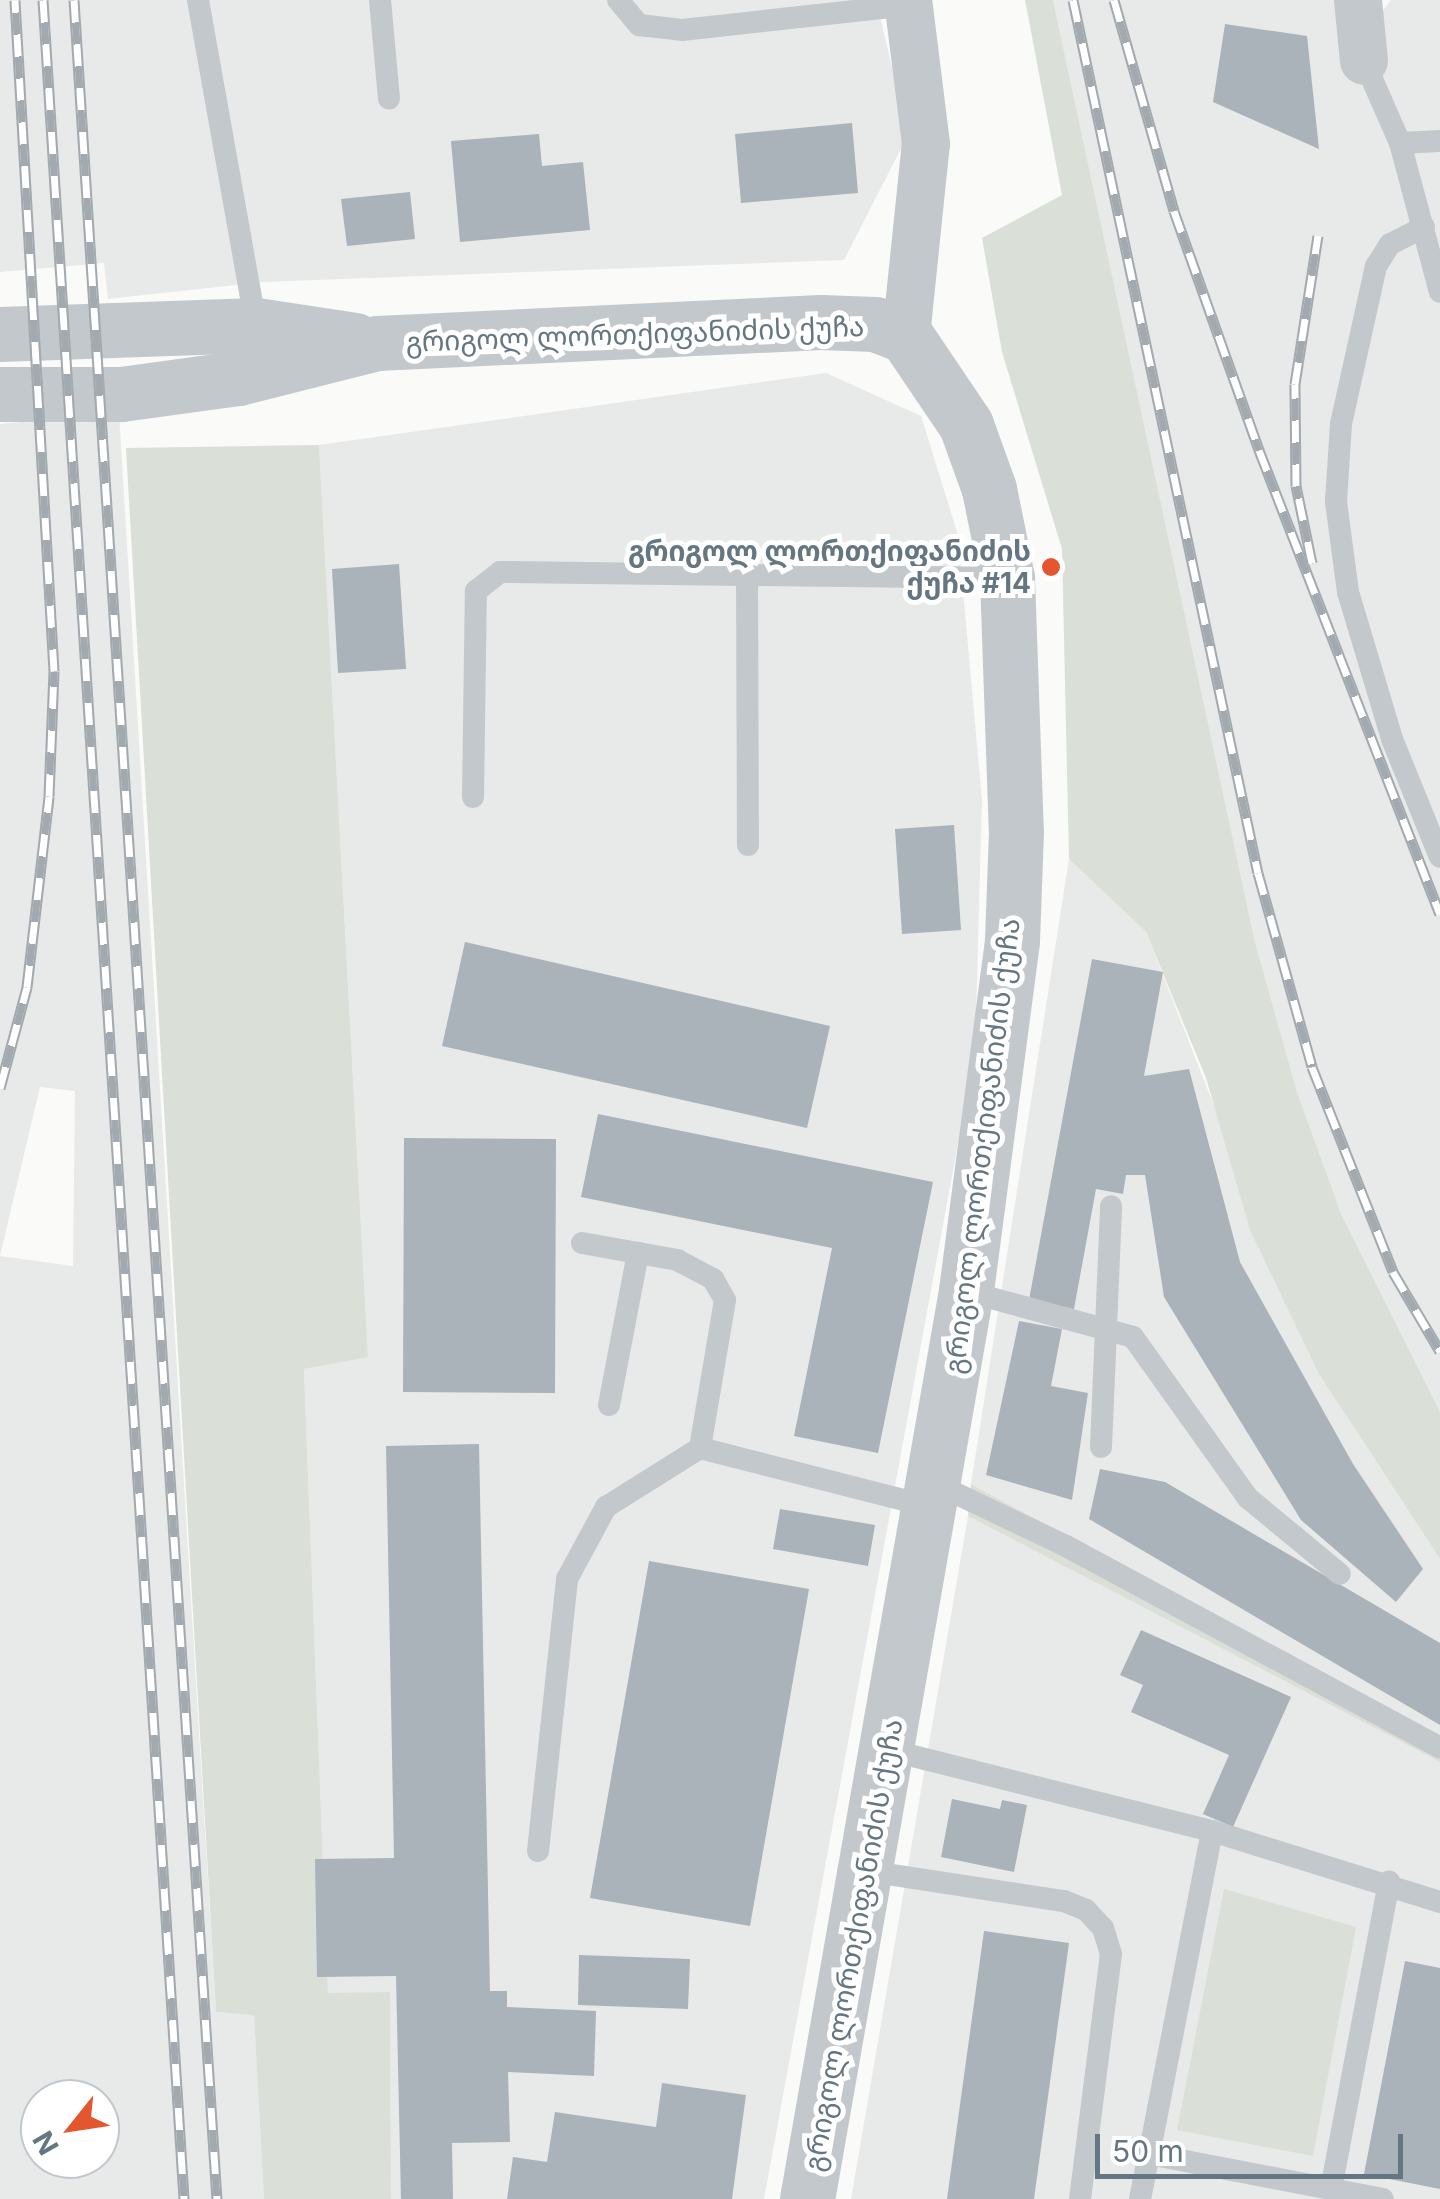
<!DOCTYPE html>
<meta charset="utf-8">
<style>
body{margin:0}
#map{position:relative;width:1440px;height:2199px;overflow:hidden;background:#fafaf8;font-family:Inter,"Noto Sans Georgian",sans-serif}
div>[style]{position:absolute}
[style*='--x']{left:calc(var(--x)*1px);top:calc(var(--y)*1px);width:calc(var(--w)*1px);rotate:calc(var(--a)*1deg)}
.built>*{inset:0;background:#e8e9e9}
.green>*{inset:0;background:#dadfd7}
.building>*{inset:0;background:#aab3b9}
.service>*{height:22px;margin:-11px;padding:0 11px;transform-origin:11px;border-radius:11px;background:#c3c8cc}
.minor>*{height:48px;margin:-24px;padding:0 24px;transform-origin:24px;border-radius:24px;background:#c3c8cc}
.tertiary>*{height:55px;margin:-27.5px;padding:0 27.5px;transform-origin:27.5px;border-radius:27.5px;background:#c3c8cc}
.rail>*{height:11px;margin-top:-5.5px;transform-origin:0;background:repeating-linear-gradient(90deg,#fff 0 22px,#a2aab0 0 44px);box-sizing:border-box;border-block:2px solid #a2aab0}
.dots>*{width:28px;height:28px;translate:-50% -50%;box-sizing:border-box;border:5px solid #fff;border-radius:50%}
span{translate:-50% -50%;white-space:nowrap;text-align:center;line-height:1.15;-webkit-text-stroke:10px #fff;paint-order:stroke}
.street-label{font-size:28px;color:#657683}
.poi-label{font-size:28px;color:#657683;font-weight:700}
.right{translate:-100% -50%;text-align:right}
.north{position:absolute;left:20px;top:2079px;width:100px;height:100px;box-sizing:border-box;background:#fff;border:2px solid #c1c8cd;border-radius:50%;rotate:240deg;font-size:28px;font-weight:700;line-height:40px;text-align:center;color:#657683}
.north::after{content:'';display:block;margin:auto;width:35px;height:45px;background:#e4572e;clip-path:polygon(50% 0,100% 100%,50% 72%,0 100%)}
.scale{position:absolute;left:1095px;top:2134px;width:308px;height:45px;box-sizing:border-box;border:5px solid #657683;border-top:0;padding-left:12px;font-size:30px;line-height:35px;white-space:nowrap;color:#657683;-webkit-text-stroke:8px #fff;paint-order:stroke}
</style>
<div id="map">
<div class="built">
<i style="clip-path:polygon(0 0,876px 0,908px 135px,844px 260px,262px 282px,108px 299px,104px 263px,0 272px)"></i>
<i style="clip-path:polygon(1053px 0,1337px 0,1382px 12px,1391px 0,1440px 0,1440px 1412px,1342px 1216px,1297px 1092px,1255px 942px)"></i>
<i style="clip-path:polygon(826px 373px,921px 416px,958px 535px,982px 800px,975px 1051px,764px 2199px,391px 2199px,390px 1992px,328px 1994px,304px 1369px,368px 1356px,319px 445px)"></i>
<i style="clip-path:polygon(evenodd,119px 413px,216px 2012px,254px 2014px,264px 2199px,0 2199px,0 424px,119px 413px,40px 1087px,75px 1091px,73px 1266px,0 1256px,40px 1087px,119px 413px,40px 2099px,100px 2099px,100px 2159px,40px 2159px,40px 2099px)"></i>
<i style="clip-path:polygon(1069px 859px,1146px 932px,1319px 1374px,1440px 1559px,1440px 1738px,971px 1484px)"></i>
<i style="clip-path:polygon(968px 1516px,1440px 1762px,1440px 2199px,851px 2199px)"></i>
</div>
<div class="green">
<i style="clip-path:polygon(1025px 0,1053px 0,1255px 942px,1297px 1092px,1342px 1216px,1440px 1412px,1440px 1559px,1319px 1374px,1250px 1230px,1206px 1078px,1146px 932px,1069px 859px,1062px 549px,1002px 352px,982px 238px,1062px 195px)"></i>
<i style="clip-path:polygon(319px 445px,368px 1357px,304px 1369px,328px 1993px,390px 1992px,391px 2199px,264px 2199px,254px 2015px,216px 2012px,126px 448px)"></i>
<i style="clip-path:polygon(971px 1484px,1440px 1738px,1440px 1762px,968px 1516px)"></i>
<i style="clip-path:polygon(1224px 1889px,1356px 1927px,1313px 2156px,1177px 2130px)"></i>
</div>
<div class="building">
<i style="clip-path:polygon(1225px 24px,1307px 36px,1319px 149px,1213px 102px)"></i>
<i style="clip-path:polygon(852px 123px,858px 193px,741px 203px,735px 134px)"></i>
<i style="clip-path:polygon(539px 134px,542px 166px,583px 162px,590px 230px,460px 242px,451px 141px)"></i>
<i style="clip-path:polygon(410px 192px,415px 239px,347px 246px,341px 199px)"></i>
<i style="clip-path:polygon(399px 564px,406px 669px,338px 673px,332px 569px)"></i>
<i style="clip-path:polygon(954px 825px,961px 930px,902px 934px,895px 829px)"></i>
<i style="clip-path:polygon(465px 942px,830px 1026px,807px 1128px,442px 1046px)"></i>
<i style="clip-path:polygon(1092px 959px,1163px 972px,1144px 1076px,1189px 1069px,1240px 1262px,1353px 1464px,1423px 1569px,1396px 1602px,1301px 1520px,1164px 1297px,1145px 1175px,1126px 1175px,1123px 1194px,1096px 1189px,1074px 1309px,1029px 1300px)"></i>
<i style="clip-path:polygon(598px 1114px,933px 1182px,878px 1453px,794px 1436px,832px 1248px,581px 1197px)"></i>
<i style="clip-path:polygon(404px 1138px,556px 1139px,555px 1393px,403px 1392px)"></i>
<i style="clip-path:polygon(1019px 1321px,1062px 1329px,1051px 1386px,1088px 1393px,1072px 1500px,986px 1475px)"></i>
<i style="clip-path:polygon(479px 1444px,490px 1991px,507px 1991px,507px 2007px,596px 2011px,594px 2076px,508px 2072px,510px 2142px,452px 2143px,453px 2199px,401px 2199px,396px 1976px,317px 1977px,315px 1859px,394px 1858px,386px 1446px)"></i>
<i style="clip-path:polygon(1100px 1469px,1165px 1482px,1440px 1643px,1440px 1725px,1089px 1519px)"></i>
<i style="clip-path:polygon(780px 1509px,875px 1525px,868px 1566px,773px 1549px)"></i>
<i style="clip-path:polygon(649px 1561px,809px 1589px,750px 1926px,590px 1898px)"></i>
<i style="clip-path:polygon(1141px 1630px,1291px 1697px,1233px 1827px,1203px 1814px,1229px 1755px,1131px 1712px,1143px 1685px,1120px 1675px)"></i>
<i style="clip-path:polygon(952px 1799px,1000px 1809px,1002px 1800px,1027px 1805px,1014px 1872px,941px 1857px)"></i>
<i style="clip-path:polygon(984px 1931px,1069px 1943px,1034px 2199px,947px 2199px)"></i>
<i style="clip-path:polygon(579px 1955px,690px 1959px,688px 2009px,578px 2005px)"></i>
<i style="clip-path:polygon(1405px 1961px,1440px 1968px,1440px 2189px,1364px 2174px)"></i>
<i style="clip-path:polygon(662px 2083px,746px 2095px,732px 2199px,507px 2199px,513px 2157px,547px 2162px,555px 2112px,656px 2127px)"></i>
</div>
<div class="service">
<i style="--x:198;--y:0;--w:330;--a:79.9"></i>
<i style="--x:380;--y:0;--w:99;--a:84.8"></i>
<i style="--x:618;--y:0;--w:33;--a:50"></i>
<i style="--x:639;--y:25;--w:43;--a:6.6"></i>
<i style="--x:682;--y:30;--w:228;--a:-6.3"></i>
<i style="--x:1364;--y:61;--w:90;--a:66.3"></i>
<i style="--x:1400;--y:143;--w:40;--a:-2.9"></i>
<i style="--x:1400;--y:143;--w:154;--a:75"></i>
<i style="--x:1424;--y:227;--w:38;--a:153"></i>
<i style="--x:1390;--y:244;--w:26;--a:122"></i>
<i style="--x:1376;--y:266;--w:162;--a:102.5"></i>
<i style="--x:1341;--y:424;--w:78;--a:93.7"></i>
<i style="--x:1336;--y:502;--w:91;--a:82.4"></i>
<i style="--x:1348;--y:592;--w:153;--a:73.3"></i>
<i style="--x:1392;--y:739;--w:127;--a:67.9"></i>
<i style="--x:747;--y:572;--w:273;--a:89.8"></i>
<i style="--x:473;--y:797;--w:206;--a:-89.2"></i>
<i style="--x:476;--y:591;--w:31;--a:-38"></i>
<i style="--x:500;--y:572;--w:507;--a:0.68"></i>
<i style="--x:582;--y:1243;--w:97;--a:10.1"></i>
<i style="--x:677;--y:1260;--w:41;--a:27.8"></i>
<i style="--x:713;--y:1279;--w:24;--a:60"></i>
<i style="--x:725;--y:1300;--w:150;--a:99.6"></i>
<i style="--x:966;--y:1291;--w:173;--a:15.4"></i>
<i style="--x:1133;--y:1337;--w:198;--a:54.5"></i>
<i style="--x:1248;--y:1498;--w:119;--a:39.6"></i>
<i style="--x:609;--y:1405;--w:155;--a:-79.2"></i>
<i style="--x:1101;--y:1447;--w:241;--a:-87.6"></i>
<i style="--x:934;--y:1483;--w:146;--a:25.5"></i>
<i style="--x:1066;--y:1546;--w:425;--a:28.3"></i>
<i style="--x:889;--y:1750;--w:333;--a:14.1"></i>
<i style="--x:1212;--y:1831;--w:329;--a:101"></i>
<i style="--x:1149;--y:2154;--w:238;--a:10.9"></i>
<i style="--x:1212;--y:1831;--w:239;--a:17.3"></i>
<i style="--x:538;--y:1851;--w:274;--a:-83.9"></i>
<i style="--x:567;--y:1579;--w:82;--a:-61.6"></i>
<i style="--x:606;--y:1507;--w:111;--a:-32.1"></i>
<i style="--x:700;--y:1448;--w:235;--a:14.3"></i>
<i style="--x:867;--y:1871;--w:199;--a:8.7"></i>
<i style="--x:1064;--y:1901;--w:24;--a:22"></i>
<i style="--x:1086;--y:1910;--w:25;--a:47"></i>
<i style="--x:1103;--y:1928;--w:27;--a:73"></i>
<i style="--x:1111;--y:1954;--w:247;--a:97.2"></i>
<i style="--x:1331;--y:2189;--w:313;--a:-79.3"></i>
<i style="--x:1140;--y:2199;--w:46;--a:-78.7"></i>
</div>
<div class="minor">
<i style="--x:1358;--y:0;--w:61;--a:84.4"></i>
<i style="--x:906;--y:336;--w:193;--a:-84.1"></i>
<i style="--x:926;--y:144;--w:145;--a:-97.1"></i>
</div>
<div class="tertiary">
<i style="--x:0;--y:334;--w:256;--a:-2"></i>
<i style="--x:256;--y:325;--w:100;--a:8.6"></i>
<i style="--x:0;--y:394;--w:121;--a:0"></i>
<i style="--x:121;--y:394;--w:118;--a:-7.8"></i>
<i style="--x:238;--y:378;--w:143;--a:-14.1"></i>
<i style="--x:377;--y:343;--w:444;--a:-2.7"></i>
<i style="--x:821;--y:322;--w:54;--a:2.1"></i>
<i style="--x:875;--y:324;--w:33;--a:21"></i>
<i style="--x:906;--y:336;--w:107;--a:56"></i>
<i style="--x:966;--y:425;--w:68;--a:70.2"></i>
<i style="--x:989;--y:489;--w:91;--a:78.6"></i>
<i style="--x:1007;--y:578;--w:253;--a:88"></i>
<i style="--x:1016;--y:831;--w:110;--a:92.1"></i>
<i style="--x:1012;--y:941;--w:353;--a:97.5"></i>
<i style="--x:966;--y:1291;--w:922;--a:99.93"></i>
</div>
<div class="rail">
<i style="--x:43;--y:0;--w:2204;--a:86.33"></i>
<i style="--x:74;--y:0;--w:2204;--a:86.28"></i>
<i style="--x:1073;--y:0;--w:892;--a:78.04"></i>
<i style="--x:1258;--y:873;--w:201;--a:74.4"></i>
<i style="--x:1312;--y:1067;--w:220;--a:68.4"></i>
<i style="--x:1393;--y:1272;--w:92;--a:59.3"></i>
<i style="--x:1114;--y:0;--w:219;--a:74.1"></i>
<i style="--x:1174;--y:211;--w:254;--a:70.4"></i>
<i style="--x:1259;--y:450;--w:498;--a:68.7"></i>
<i style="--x:1312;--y:563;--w:79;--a:-101.7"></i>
<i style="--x:1296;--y:486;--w:102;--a:-90.6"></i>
<i style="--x:1295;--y:384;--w:150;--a:-81.2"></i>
<i style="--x:0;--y:1088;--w:105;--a:-75"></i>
<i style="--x:27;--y:987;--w:192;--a:-83.4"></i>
<i style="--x:49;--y:796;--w:125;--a:-87.7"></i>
<i style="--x:54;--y:671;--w:672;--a:-93.33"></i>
</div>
<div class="dots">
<i style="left:1051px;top:567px;background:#e4572e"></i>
</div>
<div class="street-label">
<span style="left:635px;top:334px;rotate:-2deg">გრიგოლ ლორთქიფანიძის ქუჩა</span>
<span style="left:982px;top:1146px;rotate:-83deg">გრიგოლ ლორთქიფანიძის ქუჩა</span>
<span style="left:853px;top:1945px;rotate:-80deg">გრიგოლ ლორთქიფანიძის ქუჩა</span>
</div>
<div class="poi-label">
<span class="right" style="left:1031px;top:567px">გრიგოლ ლორთქიფანიძის<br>ქუჩა #14</span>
</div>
<div class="north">N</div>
<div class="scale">50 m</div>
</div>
